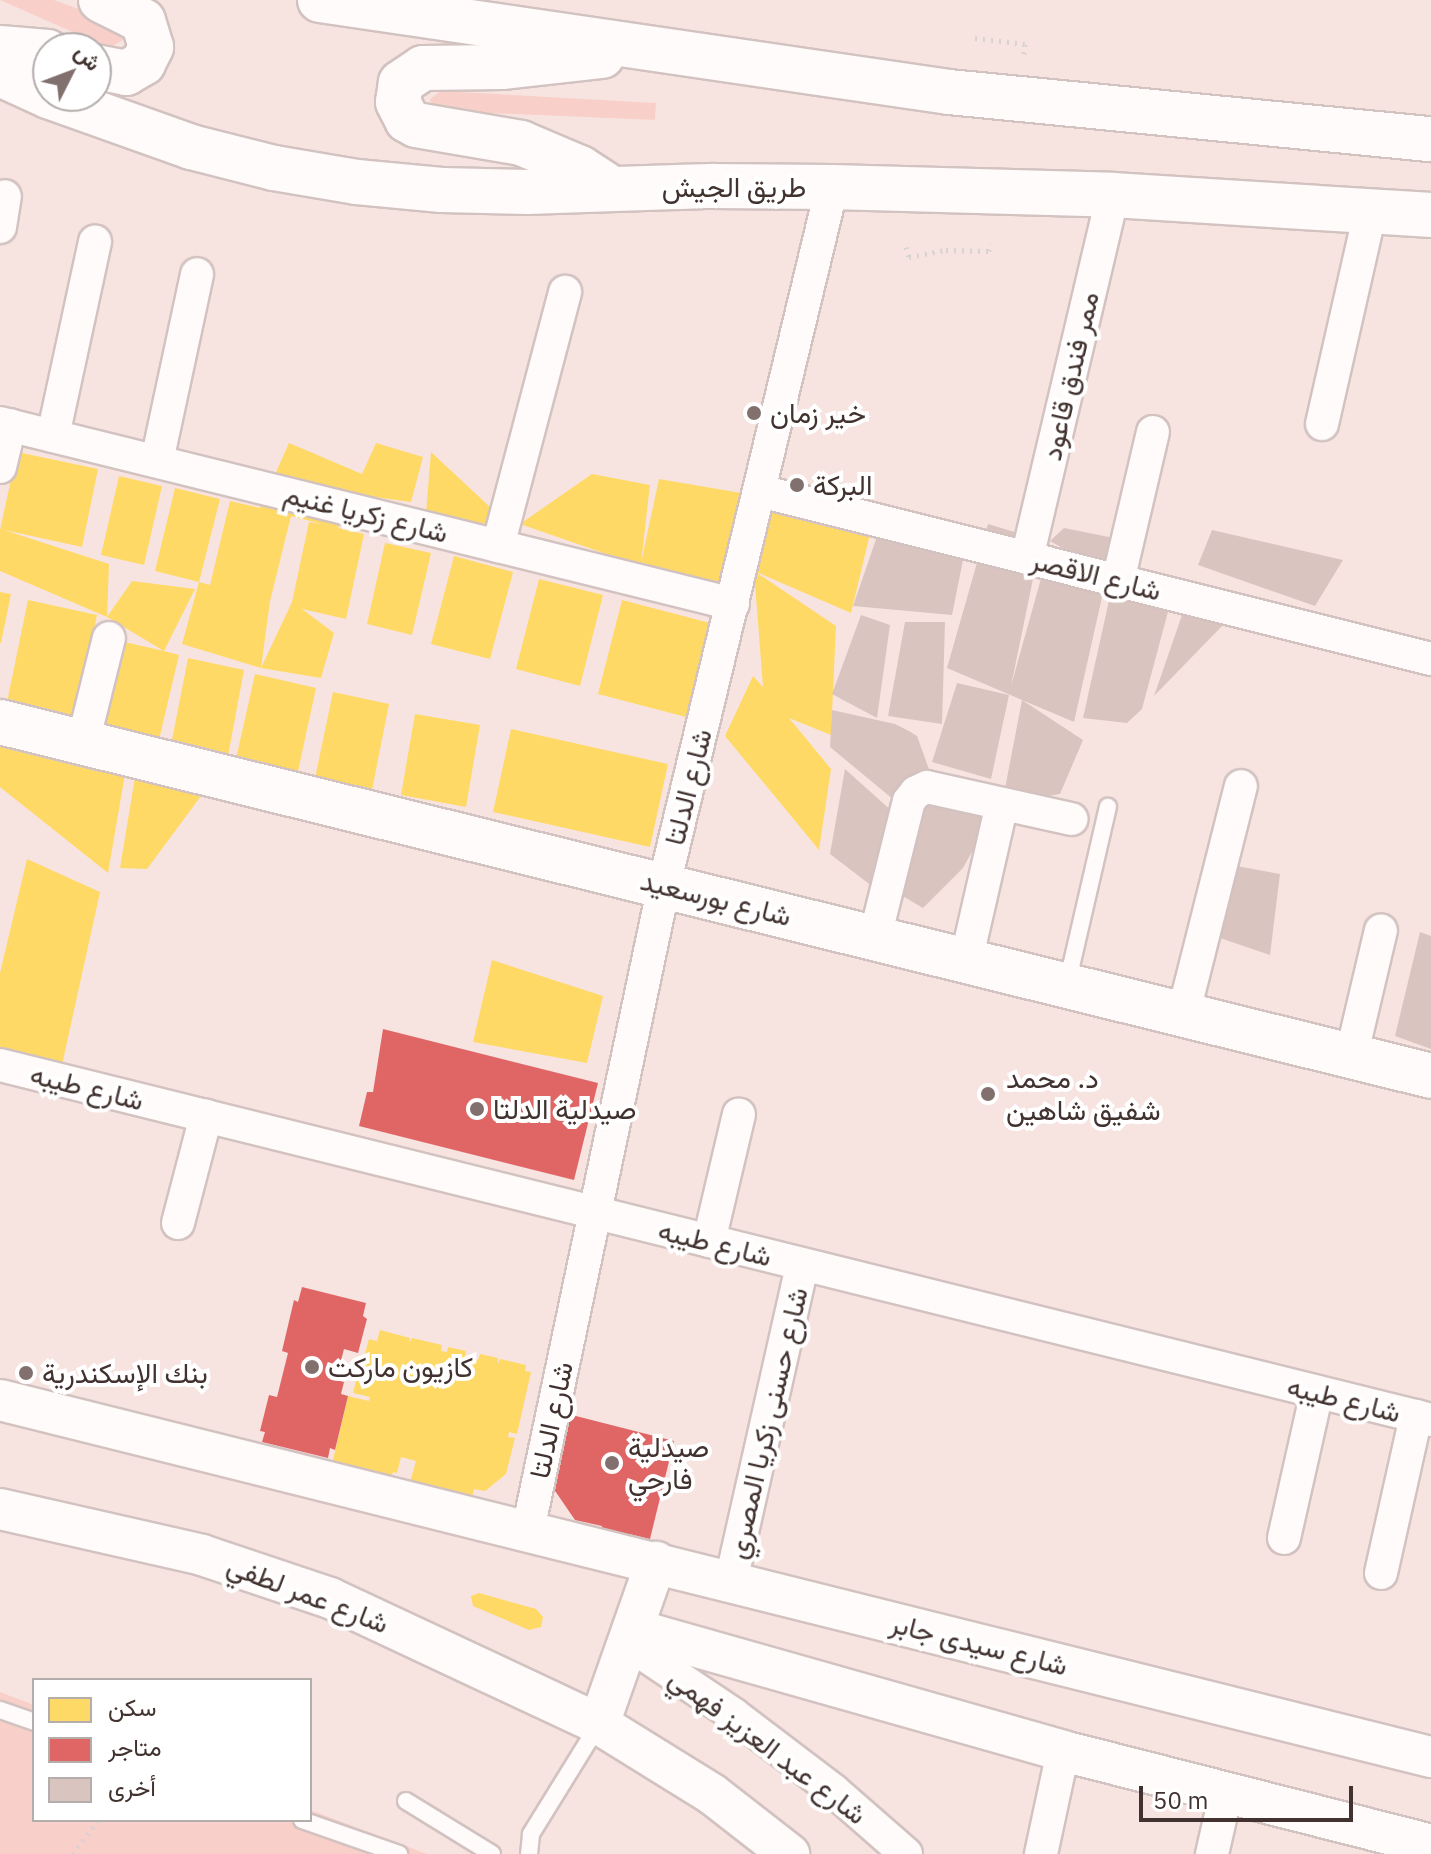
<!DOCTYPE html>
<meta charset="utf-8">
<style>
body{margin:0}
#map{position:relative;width:1431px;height:1854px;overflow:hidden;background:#f7e4e1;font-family:"IBM Plex Sans",Vazirmatn,sans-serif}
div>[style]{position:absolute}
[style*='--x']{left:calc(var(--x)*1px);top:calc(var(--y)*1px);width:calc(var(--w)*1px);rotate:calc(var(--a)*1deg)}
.green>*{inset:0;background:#f9d0c9}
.homes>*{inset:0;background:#ffd966}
.shops>*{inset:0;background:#e06666}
.building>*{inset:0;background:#dac4c0}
.path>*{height:5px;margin-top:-2.5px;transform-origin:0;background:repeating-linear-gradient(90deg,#d8d3d2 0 2px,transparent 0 8px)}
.roads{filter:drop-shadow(2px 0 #d2c2c0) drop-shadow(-2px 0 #d2c2c0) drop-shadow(0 2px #d2c2c0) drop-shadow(0 -2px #d2c2c0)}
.service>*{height:16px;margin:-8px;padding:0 8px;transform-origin:8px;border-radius:8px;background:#fefbfa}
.minor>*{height:32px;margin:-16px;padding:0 16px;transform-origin:16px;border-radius:16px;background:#fefbfa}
.tertiary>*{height:40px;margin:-20px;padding:0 20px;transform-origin:20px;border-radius:20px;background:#fefbfa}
.secondary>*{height:44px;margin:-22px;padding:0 22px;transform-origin:22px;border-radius:22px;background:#fefbfa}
.trunk>*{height:44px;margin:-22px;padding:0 22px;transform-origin:22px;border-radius:22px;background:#fefbfa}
.dots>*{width:22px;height:22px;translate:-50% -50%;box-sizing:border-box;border:4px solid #fff;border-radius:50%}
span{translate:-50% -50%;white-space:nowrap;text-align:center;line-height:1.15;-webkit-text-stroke:8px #fff;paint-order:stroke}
.street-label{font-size:28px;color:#41322f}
.poi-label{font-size:28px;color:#41322f}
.left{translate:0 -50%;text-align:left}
.legend{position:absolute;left:32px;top:1678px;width:280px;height:144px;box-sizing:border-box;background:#fff;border:2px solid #b3adac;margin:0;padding:10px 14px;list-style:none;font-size:24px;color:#41322f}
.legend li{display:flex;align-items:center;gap:16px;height:40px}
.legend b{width:40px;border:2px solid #b3adac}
.north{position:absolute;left:32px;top:32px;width:80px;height:80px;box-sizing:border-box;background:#fff;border:2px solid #b3adac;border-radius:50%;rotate:48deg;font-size:22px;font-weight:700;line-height:32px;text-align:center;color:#41322f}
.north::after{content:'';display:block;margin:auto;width:28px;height:36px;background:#81706d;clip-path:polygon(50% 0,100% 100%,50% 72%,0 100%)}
.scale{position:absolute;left:1139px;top:1786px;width:214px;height:36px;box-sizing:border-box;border:4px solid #41322f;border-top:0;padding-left:10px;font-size:24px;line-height:28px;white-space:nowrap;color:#41322f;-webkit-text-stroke:6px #fff;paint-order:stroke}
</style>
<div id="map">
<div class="green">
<i style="clip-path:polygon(0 0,54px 0,114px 22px,124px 34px,123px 40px,109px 48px)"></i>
<i style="clip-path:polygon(441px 91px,656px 103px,655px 120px,441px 111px,432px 108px,430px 99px)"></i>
<i style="clip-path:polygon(0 1692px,34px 1705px,34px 1820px,310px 1820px,310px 1810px,427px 1854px,0 1854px)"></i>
</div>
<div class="homes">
<i style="clip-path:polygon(289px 443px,362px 474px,376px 443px,423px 457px,411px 502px,353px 494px,338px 528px,364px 534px,346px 619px,302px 609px,334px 633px,321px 678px,261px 668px,292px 602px,309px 522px,322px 524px,291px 516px,270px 601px,261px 668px,182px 644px,199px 582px,210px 585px,230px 501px,260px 508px)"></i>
<i style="clip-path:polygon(17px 452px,98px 469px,82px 547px,4px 530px,109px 564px,107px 617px,0 571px,0 530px)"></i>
<i style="clip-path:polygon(431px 452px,491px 508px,487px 524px,426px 513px)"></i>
<i style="clip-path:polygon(592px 474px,650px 485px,641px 563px,659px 479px,747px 494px,722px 588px,641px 566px,520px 524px)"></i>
<i style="clip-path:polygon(119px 476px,162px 486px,144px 565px,101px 555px)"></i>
<i style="clip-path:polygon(175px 488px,220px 499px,199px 582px,155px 571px)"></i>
<i style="clip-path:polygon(771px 501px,870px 534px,851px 613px,754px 571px)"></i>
<i style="clip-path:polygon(385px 543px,431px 553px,412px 635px,367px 624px)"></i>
<i style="clip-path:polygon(454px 556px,513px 572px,490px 659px,431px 644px)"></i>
<i style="clip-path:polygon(754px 571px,836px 626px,831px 735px,789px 718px,831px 769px,819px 850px,725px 736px,753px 676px,763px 687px)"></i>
<i style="clip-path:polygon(539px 579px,603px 595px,580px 686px,516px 669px)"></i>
<i style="clip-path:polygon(132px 581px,195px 589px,164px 651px,179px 655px,157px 748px,98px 734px,120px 641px,164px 651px,107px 617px)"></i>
<i style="clip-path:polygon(0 592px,11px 594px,1px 643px,0 643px)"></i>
<i style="clip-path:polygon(28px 600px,97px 615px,75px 721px,6px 707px)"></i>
<i style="clip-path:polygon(622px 600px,710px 623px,686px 717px,598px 694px)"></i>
<i style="clip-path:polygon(188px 658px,244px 670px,227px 761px,170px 750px)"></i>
<i style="clip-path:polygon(255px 674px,316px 688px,297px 776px,235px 763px)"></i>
<i style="clip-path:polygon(333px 692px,389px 704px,372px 790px,315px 778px)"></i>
<i style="clip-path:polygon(415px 714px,480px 725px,466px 807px,401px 795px)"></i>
<i style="clip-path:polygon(511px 729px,668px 764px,650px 847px,493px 812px)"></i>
<i style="clip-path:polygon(0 742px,126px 768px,108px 873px,0 787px)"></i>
<i style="clip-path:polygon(137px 765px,201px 796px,147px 869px,120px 868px)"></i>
<i style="clip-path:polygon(27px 859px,100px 892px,62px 1065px,0 1049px,0 973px)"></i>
<i style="clip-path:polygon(492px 960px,603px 996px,587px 1063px,473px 1042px)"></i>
<i style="clip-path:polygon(380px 1330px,410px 1338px,409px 1343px,412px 1338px,442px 1345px,441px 1351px,447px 1352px,448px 1347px,466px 1351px,465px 1356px,478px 1360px,480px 1354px,498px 1358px,498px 1364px,500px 1359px,526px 1365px,525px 1371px,531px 1372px,517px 1434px,509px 1432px,508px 1437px,515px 1438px,506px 1474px,485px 1491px,474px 1489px,472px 1498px,410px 1482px,416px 1461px,401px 1457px,397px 1473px,393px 1472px,391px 1479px,332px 1464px,348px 1396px,369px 1401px,370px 1397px,353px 1393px,362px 1356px,364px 1357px,369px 1339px,377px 1341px)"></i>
<i style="clip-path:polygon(479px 1593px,536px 1609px,543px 1617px,541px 1627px,529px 1630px,473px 1606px,471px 1596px)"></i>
</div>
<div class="shops">
<i style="clip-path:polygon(383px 1029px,598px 1083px,574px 1180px,359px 1126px,367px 1092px,373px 1092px)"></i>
<i style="clip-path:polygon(302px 1287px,366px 1303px,363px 1316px,367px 1319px,358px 1353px,344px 1349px,336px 1380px,344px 1382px,341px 1394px,348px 1396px,335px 1450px,330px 1448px,328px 1458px,262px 1442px,265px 1432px,260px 1431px,269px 1395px,277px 1397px,288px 1353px,282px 1351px,294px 1300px,298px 1302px)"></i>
<i style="clip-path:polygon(568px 1414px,674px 1441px,650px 1539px,629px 1534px,627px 1539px,601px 1533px,602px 1526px,575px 1520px,551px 1485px)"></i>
</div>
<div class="building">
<i style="clip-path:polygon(882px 522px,964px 555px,952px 615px,853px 606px)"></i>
<i style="clip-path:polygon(988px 524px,1041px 540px,1011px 686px,1049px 550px,1080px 558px,1050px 541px,1064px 528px,1119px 539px,1107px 575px,1074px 722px,1022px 700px,1083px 740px,1060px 794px,1002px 804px,1022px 700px,947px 668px)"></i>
<i style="clip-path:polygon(1212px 530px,1343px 560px,1315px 606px,1198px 565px)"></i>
<i style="clip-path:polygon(1110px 596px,1146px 606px,1169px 608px,1142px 709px,1127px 723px,1083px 718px)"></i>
<i style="clip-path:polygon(861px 615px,890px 625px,877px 718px,832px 694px)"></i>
<i style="clip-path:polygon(1182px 615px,1225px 623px,1154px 696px)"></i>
<i style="clip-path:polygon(905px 622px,945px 622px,942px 724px,888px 716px)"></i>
<i style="clip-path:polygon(957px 683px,1009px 695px,991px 779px,932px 762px)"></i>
<i style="clip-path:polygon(832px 710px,895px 724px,909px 731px,917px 736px,930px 772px,894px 800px,830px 747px)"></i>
<i style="clip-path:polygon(845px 769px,893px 812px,894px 903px,830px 854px)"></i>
<i style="clip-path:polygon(938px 773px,983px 814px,982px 834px,963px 868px,923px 908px,894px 891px,912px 818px)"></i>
<i style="clip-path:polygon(1231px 865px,1280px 874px,1270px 955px,1214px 936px)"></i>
<i style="clip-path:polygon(1420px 932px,1431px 936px,1431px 1049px,1395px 1036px)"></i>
</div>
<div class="path">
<i style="--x:975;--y:38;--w:50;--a:6.8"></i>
<i style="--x:1025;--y:44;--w:11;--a:95"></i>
<i style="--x:906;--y:247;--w:10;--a:73"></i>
<i style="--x:909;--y:257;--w:38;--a:-11"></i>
<i style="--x:946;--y:250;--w:43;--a:1.3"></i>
<i style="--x:989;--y:251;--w:8;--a:-83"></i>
<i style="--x:73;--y:1854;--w:42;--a:-53.7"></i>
</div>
<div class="roads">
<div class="service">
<i style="--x:1067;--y:984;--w:182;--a:-77"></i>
<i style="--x:0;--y:1710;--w:36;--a:19"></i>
<i style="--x:406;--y:1801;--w:101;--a:31.6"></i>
<i style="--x:302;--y:1820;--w:103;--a:19.3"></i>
<i style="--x:529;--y:1854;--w:20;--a:-84"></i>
<i style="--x:531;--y:1834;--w:129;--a:-58.3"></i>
</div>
<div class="minor">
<i style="--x:0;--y:227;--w:31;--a:-81"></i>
<i style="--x:0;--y:423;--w:755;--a:13.87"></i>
<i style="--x:1322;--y:424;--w:221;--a:-77.2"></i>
<i style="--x:53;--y:436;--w:199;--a:-77.8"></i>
<i style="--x:157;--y:461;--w:191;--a:-77.9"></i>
<i style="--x:0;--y:467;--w:43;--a:-76.6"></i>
<i style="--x:760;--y:491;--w:692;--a:14.06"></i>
<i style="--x:498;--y:546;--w:263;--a:-75.2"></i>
<i style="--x:1027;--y:558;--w:373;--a:-76.7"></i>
<i style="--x:1118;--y:581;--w:153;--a:-76.8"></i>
<i style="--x:83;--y:742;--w:107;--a:-76"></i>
<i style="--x:875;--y:937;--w:140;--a:-76"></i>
<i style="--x:909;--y:801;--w:11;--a:-52"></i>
<i style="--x:916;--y:792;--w:12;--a:-24"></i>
<i style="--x:927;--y:787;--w:148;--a:12.5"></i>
<i style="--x:966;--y:961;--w:161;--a:-77.1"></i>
<i style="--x:1183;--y:1015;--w:236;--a:-75.8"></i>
<i style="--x:1351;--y:1057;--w:130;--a:-76.7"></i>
<i style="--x:0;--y:1065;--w:1474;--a:13.93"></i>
<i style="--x:178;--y:1223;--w:111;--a:-75.3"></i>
<i style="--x:709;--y:1241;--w:130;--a:-76.7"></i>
<i style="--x:528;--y:1530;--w:659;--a:-78.09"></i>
<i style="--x:664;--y:885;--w:718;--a:-76.47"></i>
<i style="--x:1284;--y:1538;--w:150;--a:-77.3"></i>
<i style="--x:1381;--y:1573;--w:161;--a:-77.4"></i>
<i style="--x:731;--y:1581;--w:324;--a:-77.3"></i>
<i style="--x:627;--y:1643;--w:128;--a:33.8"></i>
<i style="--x:733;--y:1714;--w:126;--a:37.2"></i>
<i style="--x:833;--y:1790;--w:97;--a:41.2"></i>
<i style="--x:1041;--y:1854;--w:105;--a:-77.9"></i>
<i style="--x:1212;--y:1854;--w:63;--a:-77.1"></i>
</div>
<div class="tertiary">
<i style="--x:0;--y:1400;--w:1475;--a:14.01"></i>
<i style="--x:0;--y:1509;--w:207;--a:12.8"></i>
<i style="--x:202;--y:1555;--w:135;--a:18.6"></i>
<i style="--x:330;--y:1598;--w:297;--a:25.1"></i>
<i style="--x:599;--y:1724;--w:133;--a:31.8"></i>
<i style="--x:712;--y:1794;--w:98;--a:37.9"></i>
<i style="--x:633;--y:1629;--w:447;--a:15.8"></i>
<i style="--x:1063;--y:1751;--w:380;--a:14.3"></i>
<i style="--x:599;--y:1724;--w:172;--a:-70.6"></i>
</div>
<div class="secondary">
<i style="--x:0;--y:722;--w:1474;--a:13.89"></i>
</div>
<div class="trunk">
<i style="--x:320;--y:0;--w:636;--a:8.32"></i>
<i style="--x:949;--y:92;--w:484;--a:5.6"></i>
<i style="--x:0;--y:48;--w:48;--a:4.8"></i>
<i style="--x:602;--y:56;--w:101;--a:173.7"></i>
<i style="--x:502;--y:67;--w:79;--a:179.3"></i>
<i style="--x:423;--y:68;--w:27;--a:146"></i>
<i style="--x:401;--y:83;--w:19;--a:99"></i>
<i style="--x:398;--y:102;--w:20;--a:63"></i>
<i style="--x:407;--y:120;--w:10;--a:29"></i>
<i style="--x:416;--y:125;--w:107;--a:9.7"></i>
<i style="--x:521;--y:143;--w:64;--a:23"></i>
<i style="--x:580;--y:168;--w:38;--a:33"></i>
<i style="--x:96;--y:67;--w:31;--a:11"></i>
<i style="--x:126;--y:73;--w:20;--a:-30"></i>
<i style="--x:143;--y:63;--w:18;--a:-63"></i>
<i style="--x:151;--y:47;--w:27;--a:-107"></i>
<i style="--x:143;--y:21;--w:47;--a:-153.4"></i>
<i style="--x:0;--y:74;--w:53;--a:24.6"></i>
<i style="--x:48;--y:96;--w:152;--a:19.6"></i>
<i style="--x:191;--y:147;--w:86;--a:14.2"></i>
<i style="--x:274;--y:168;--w:84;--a:9.6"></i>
<i style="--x:357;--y:182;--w:85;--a:5.4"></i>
<i style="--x:442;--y:190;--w:85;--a:1.3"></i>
<i style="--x:527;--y:192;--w:185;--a:-1.9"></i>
<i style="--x:712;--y:186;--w:120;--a:0.5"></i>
<i style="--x:832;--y:187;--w:281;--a:1.6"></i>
<i style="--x:1113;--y:195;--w:319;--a:3.6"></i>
</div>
</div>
<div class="dots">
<i style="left:754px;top:413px;background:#81706d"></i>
<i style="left:797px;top:485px;background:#81706d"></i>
<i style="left:988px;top:1094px;background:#81706d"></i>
<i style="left:477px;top:1109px;background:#81706d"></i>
<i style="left:312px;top:1367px;background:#81706d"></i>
<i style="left:26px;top:1373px;background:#81706d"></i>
<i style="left:612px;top:1463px;background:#81706d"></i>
</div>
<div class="street-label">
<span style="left:734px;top:187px">طريق الجيش</span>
<span style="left:1070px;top:376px;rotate:-77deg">ممر فندق قاعود</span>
<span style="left:366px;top:513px;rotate:14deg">شارع زكريا غنيم</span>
<span style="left:1096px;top:575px;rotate:14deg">شارع الاقصر</span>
<span style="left:688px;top:787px;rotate:-76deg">شارع الدلتا</span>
<span style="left:716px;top:898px;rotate:14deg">شارع بورسعيد</span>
<span style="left:87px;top:1087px;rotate:14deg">شارع طيبه</span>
<span style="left:715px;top:1243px;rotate:14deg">شارع طيبه</span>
<span style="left:1344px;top:1399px;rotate:14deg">شارع طيبه</span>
<span style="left:551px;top:1420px;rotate:-78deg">شارع الدلتا</span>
<span style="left:767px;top:1423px;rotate:-77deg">شارع حسنى زكريا المصري</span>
<span style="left:308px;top:1594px;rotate:21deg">شارع عمر لطفي</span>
<span style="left:979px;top:1644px;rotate:14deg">شارع سيدى جابر</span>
<span style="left:768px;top:1746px;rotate:37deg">شارع عبد العزيز فهمي</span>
</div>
<div class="poi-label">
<span class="left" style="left:770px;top:413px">خير زمان</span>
<span class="left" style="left:813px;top:485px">البركة</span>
<span class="left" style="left:1006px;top:1094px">د. محمد<br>شفيق شاهين</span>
<span class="left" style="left:493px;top:1109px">صيدلية الدلتا</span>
<span class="left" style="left:328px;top:1367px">كازيون ماركت</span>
<span class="left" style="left:42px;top:1373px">بنك الإسكندرية</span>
<span class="left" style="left:628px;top:1463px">صيدلية<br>فارحي</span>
</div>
<ul class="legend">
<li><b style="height:22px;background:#ffd966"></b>سكن</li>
<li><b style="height:22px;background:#e06666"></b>متاجر</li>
<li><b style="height:22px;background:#dac4c0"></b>أخرى</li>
</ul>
<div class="north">ش</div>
<div class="scale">50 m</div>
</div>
